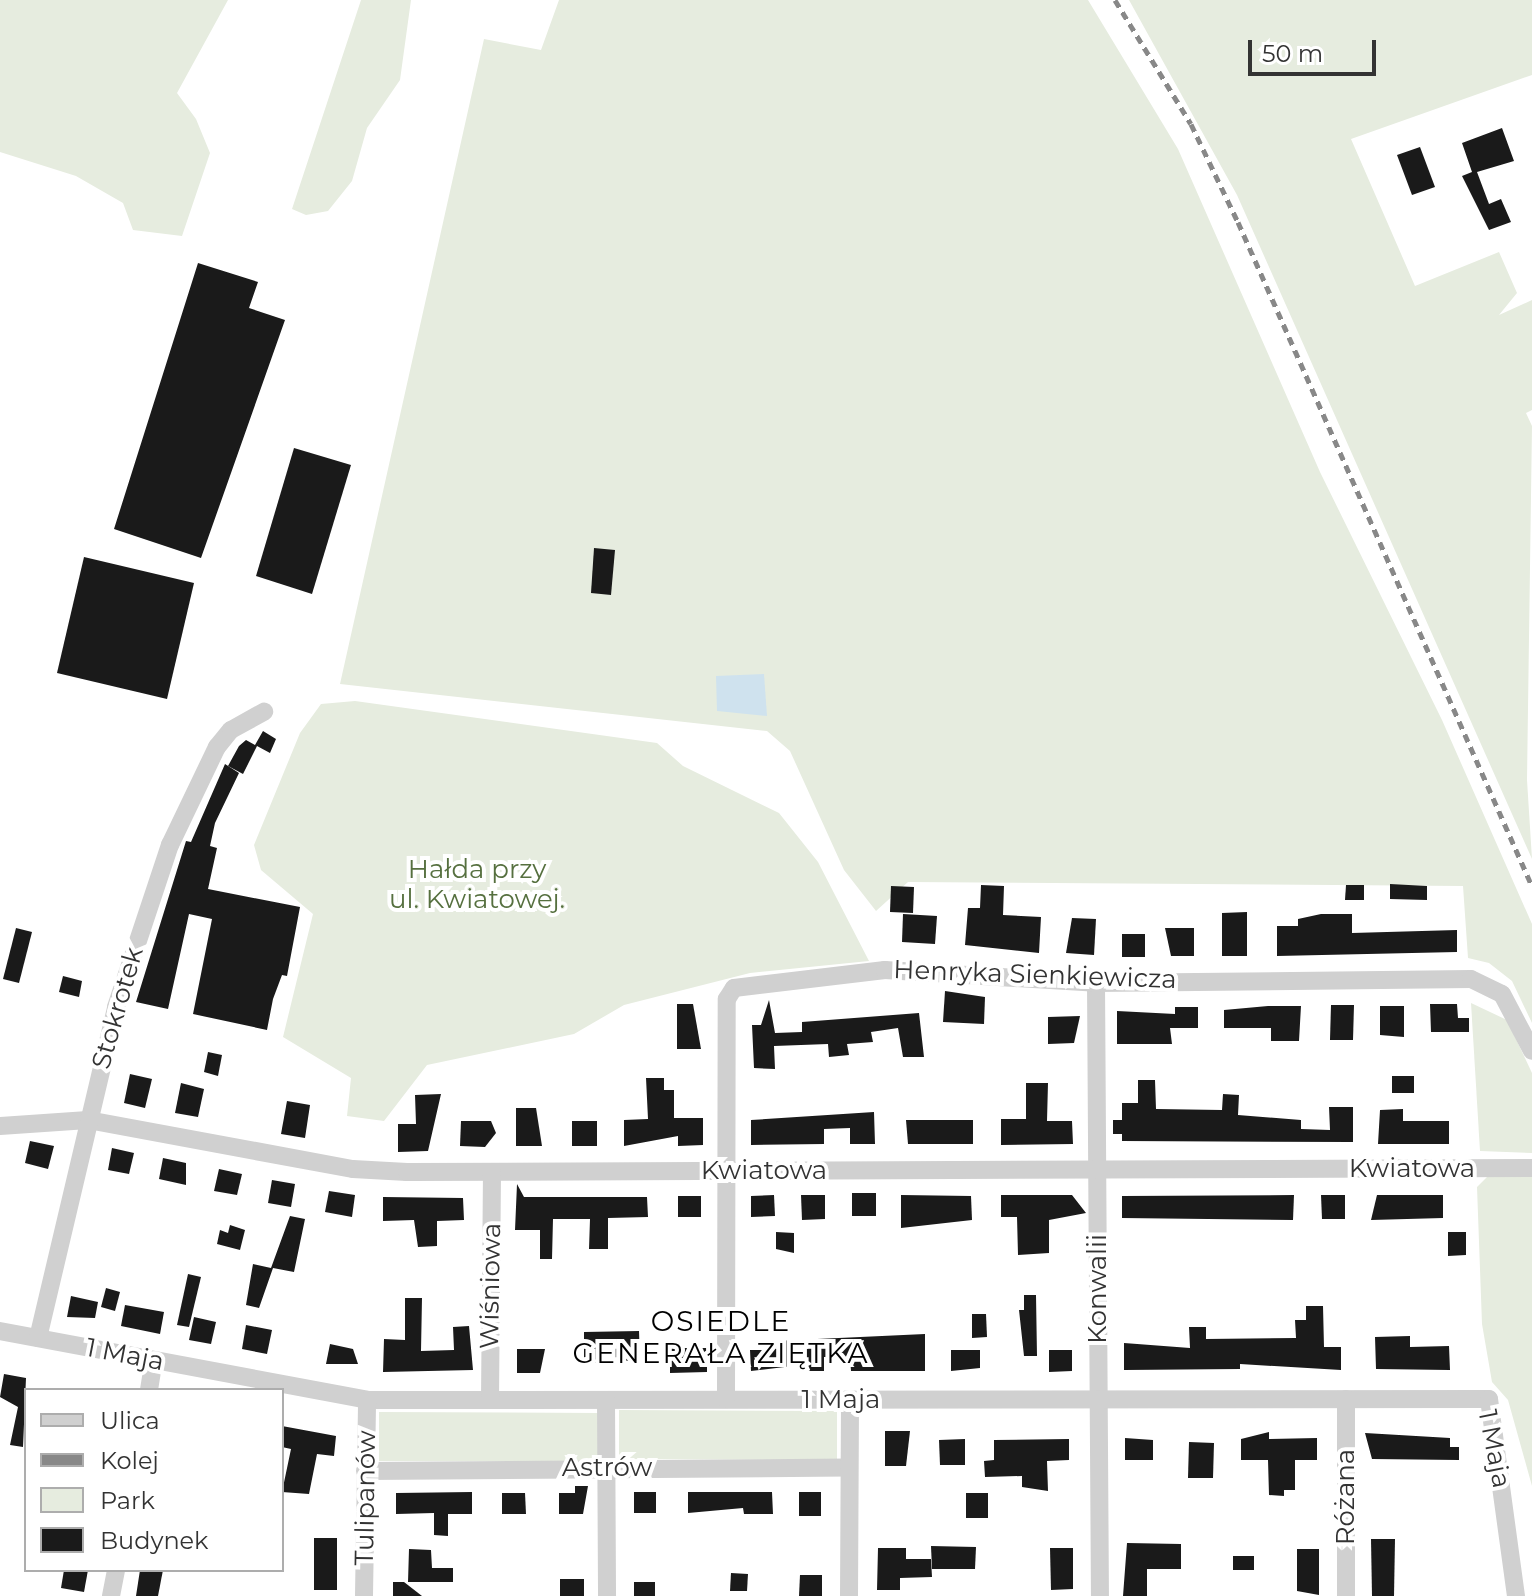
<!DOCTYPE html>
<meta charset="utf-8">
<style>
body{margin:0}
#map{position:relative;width:1532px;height:1596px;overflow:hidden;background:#fff;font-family:Montserrat,sans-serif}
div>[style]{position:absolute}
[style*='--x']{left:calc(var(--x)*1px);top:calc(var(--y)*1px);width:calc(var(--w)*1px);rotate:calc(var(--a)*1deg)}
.green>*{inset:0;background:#e6ecdf}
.water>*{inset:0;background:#cfe2ee}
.building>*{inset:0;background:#1a1a1a}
.minor>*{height:18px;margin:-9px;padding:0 9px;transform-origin:9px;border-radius:9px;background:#d0d0d0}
.rail>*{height:5px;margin-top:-2.5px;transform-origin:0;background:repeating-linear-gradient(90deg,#888 0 8px,transparent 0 14px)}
span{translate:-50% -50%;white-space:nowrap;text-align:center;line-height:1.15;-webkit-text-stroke:8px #fff;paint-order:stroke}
.park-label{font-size:26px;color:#56703f}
.street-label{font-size:26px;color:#333}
.neighbourhood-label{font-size:28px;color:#000;letter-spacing:2px}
.legend{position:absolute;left:24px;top:1388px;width:260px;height:184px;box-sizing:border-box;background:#fff;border:2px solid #adadad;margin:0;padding:10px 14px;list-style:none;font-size:24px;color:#333}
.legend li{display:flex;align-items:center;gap:16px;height:40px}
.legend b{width:40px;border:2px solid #adadad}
.scale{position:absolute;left:1248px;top:40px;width:128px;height:36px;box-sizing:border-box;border:4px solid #333;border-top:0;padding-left:10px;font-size:24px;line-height:28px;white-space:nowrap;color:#333;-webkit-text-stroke:6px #fff;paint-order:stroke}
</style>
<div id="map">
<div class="green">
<i style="clip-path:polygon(0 0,228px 0,177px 93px,196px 119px,210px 153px,182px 236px,133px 230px,123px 203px,76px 176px,0 152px)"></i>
<i style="clip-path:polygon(361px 0,411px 0,400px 80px,367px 128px,352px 181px,328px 211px,306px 215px,292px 209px)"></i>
<i style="clip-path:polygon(559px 0,1088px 0,1178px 149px,1320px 472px,1442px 720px,1532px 924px,1532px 1023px,1512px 981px,1489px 963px,1468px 958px,1463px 886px,908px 882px,876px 911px,844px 870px,790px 751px,767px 731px,340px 684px,484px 39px,541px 50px)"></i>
<i style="clip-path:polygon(1129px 0,1532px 0,1532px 75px,1351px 139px,1415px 286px,1499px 252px,1517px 293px,1499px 315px,1532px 300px,1532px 410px,1526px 413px,1532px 426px,1527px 780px,1532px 859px,1237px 195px)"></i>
<i style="clip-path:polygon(355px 701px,657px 743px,683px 766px,779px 813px,818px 862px,869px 961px,750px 973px,624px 1005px,574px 1034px,427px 1065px,384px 1121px,347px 1116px,351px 1078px,283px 1037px,313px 914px,261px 870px,254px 845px,300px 733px,321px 704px)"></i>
<i style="clip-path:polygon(1471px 1003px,1507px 1020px,1532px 1073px,1532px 1153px,1480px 1151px)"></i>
<i style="clip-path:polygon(1532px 1176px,1532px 1486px,1508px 1400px,1492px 1382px,1482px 1324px,1477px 1187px,1487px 1177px)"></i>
<i style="clip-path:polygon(619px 1410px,837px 1411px,837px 1460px,619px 1459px)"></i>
<i style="clip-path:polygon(379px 1412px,598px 1413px,598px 1461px,379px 1461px)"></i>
</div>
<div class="water">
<i style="clip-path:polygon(764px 674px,767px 716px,717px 711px,716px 676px)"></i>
</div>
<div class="building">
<i style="clip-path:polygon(1502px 128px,1514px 161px,1477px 172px,1489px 204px,1501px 199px,1511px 222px,1489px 230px,1462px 176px,1472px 172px,1462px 143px)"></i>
<i style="clip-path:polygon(1420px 147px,1435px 187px,1412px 195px,1397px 155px)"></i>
<i style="clip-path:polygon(198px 263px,258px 282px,249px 308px,285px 320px,201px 558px,114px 529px)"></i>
<i style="clip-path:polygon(294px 448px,351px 465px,312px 594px,256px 576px)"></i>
<i style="clip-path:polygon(594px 548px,615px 550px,611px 595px,591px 593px)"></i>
<i style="clip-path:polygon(84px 557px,194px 583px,167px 699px,57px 673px)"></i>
<i style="clip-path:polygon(263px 731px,276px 739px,270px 753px,257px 746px,243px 774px,228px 766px,239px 746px,246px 740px,255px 745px)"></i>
<i style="clip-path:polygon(225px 764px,239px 773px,215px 823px,210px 846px,217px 848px,208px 889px,300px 907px,287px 976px,282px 975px,273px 999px,267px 1030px,193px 1014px,212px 919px,189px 914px,168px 1009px,136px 1002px,186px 841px,191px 842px)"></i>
<i style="clip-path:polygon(1390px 884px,1427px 886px,1427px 900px,1390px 899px)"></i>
<i style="clip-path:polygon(981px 885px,1004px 886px,1003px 915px,1041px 917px,1039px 953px,965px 945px,968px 908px,980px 908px)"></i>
<i style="clip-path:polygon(1346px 885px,1364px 885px,1364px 900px,1345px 900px)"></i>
<i style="clip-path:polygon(891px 886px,914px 887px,913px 913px,890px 912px)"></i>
<i style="clip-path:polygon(1247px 912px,1247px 956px,1222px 956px,1222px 913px)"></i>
<i style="clip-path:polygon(903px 914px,937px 916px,935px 944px,902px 942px)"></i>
<i style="clip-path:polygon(1321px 914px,1352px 914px,1352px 933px,1457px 930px,1457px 952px,1277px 956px,1277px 926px,1298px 926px,1298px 919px)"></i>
<i style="clip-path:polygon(1072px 918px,1096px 919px,1094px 955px,1066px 953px)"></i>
<i style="clip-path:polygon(16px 928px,32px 932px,19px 983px,3px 979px)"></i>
<i style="clip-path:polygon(1165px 928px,1194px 928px,1194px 956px,1171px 956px)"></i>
<i style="clip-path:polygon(1122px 934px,1145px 934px,1145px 957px,1122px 957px)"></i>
<i style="clip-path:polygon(63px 976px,82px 981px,79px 997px,59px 992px)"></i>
<i style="clip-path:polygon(945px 991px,985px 997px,984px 1024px,943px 1022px)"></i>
<i style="clip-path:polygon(769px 1000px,775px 1033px,802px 1032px,802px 1022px,919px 1013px,924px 1057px,903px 1057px,898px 1028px,871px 1032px,873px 1042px,847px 1044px,849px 1055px,829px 1057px,828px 1044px,774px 1046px,775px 1069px,754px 1068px,752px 1025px,761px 1025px)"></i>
<i style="clip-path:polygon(677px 1004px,693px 1004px,701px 1049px,677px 1049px)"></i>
<i style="clip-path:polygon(1430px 1004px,1457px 1004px,1458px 1018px,1469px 1018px,1469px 1032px,1431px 1032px)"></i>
<i style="clip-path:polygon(1331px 1005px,1354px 1005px,1353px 1040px,1330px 1040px)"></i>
<i style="clip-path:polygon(1268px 1006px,1301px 1006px,1299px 1041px,1271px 1041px,1271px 1028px,1224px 1028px,1224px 1010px)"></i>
<i style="clip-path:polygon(1380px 1006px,1404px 1006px,1404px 1037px,1380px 1035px)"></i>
<i style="clip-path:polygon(1175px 1007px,1198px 1007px,1198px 1028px,1170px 1028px,1172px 1044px,1117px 1044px,1117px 1011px,1175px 1014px)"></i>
<i style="clip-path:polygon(1080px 1016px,1074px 1043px,1048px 1044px,1048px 1017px)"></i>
<i style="clip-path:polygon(208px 1052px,222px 1055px,218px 1076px,204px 1072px)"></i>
<i style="clip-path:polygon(130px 1074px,152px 1079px,145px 1108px,124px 1103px)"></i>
<i style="clip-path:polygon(1392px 1076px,1414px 1076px,1414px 1093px,1392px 1093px)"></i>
<i style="clip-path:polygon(646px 1078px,664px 1078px,664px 1090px,674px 1090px,674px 1118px,703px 1118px,703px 1145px,678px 1146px,678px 1136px,624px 1146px,624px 1120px,648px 1119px)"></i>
<i style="clip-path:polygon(1138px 1080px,1155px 1080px,1156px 1109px,1222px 1110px,1223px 1094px,1239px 1095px,1238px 1115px,1301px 1120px,1301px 1129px,1330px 1130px,1329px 1107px,1353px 1107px,1353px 1142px,1122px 1141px,1122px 1134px,1113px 1134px,1113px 1120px,1122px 1120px,1122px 1103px,1138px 1103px)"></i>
<i style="clip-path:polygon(181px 1083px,204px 1089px,198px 1117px,175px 1113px)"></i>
<i style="clip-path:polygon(1026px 1083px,1048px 1083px,1047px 1121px,1072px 1121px,1073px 1144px,1001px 1145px,1001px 1119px,1026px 1119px)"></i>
<i style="clip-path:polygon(441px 1094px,428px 1151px,398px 1152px,398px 1124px,416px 1124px,415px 1095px)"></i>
<i style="clip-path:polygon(287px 1101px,310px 1105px,305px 1138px,281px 1134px)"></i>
<i style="clip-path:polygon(516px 1108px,536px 1108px,542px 1146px,516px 1146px)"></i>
<i style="clip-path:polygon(1403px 1109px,1403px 1121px,1449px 1121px,1449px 1144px,1378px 1144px,1380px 1110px)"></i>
<i style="clip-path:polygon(874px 1112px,875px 1144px,850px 1144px,850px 1128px,824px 1129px,824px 1144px,751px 1145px,751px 1120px)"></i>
<i style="clip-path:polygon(906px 1120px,973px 1120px,973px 1144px,908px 1144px)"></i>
<i style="clip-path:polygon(461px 1121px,491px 1121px,496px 1133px,485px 1147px,460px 1146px)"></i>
<i style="clip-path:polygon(572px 1121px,597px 1121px,597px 1146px,572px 1146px)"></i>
<i style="clip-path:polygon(30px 1141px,54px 1146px,48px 1169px,25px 1163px)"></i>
<i style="clip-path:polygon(112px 1148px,134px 1153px,129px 1174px,108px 1170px)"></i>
<i style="clip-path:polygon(163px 1158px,186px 1163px,186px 1185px,159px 1179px)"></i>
<i style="clip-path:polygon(219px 1169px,242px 1174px,237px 1195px,214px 1191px)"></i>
<i style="clip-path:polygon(272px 1180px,295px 1184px,291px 1207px,268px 1203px)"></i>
<i style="clip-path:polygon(517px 1184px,524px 1197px,647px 1197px,648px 1217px,608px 1218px,608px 1249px,589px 1249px,590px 1219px,553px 1219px,552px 1259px,540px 1259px,540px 1230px,515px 1230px)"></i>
<i style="clip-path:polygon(329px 1191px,355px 1195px,352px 1217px,325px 1212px)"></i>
<i style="clip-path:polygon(852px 1193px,876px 1193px,876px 1216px,852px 1216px)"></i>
<i style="clip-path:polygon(774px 1195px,775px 1216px,751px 1217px,751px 1196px)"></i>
<i style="clip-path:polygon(801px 1195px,825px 1195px,825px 1219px,802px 1220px)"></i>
<i style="clip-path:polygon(901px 1195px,971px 1196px,972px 1220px,901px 1228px)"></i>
<i style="clip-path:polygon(1001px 1195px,1072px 1195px,1086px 1213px,1049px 1220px,1049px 1253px,1018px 1255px,1017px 1217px,1001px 1217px)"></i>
<i style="clip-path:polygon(1294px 1195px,1293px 1220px,1122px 1218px,1122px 1196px)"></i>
<i style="clip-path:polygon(1321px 1195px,1345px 1195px,1345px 1219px,1322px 1219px)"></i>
<i style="clip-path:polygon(1377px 1195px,1443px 1195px,1443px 1218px,1371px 1220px)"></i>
<i style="clip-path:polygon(678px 1196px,701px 1196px,701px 1217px,678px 1217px)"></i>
<i style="clip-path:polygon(383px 1197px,463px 1198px,464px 1220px,437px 1221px,437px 1246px,418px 1247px,414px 1220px,383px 1221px)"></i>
<i style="clip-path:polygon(290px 1216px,305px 1219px,294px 1272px,273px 1268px,259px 1308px,246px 1305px,253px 1264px,271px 1268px)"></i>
<i style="clip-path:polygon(230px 1225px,245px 1230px,240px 1250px,217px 1244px,220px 1230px,228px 1233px)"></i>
<i style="clip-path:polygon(776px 1232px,794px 1233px,794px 1253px,776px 1249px)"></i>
<i style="clip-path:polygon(1448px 1232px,1466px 1232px,1466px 1255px,1448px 1256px)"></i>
<i style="clip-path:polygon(188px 1274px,201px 1277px,189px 1327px,177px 1325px)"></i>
<i style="clip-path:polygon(106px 1288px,120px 1292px,115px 1311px,101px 1307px)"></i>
<i style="clip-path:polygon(1024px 1295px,1036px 1295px,1037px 1356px,1024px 1356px,1019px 1310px,1024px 1310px)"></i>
<i style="clip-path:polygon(71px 1296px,98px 1302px,95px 1318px,67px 1317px)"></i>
<i style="clip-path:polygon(405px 1298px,422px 1298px,421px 1351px,454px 1350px,453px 1327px,469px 1326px,473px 1370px,383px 1372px,384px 1339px,405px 1340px)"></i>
<i style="clip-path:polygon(125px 1305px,164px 1312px,160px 1334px,121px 1326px)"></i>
<i style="clip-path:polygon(1306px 1306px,1323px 1306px,1324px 1347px,1341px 1347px,1341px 1370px,1240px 1364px,1240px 1369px,1124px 1370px,1124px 1343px,1190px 1348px,1189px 1327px,1206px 1327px,1206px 1339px,1296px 1338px,1295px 1320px,1306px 1320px)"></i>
<i style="clip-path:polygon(972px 1314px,986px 1314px,987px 1337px,972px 1338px)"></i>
<i style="clip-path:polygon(194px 1317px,216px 1322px,211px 1344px,189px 1340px)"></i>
<i style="clip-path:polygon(246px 1325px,272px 1330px,267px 1354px,242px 1349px)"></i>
<i style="clip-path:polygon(639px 1331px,640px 1360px,584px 1363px,584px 1332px)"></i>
<i style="clip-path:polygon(925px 1334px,925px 1371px,851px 1371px,850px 1358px,824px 1357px,824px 1371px,801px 1371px,801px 1365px,751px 1371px,750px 1350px,774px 1350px,774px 1341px)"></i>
<i style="clip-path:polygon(1410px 1336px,1410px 1347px,1449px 1346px,1450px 1370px,1376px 1369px,1375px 1337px)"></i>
<i style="clip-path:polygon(330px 1344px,353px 1349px,358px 1364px,326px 1364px)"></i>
<i style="clip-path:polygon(670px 1348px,707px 1348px,707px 1372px,670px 1373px)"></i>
<i style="clip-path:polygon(517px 1349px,545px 1349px,540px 1373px,517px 1373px)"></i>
<i style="clip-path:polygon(951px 1350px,980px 1350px,980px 1368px,951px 1371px)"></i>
<i style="clip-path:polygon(1049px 1350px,1072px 1350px,1072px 1371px,1049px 1372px)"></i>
<i style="clip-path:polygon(4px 1374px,26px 1378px,23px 1447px,10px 1445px,18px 1407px,0 1397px)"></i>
<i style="clip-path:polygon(282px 1426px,336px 1436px,334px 1456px,317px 1454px,309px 1494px,282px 1492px,291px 1449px,282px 1447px)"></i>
<i style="clip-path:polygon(885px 1431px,910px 1431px,906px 1466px,885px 1466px)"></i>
<i style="clip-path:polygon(1269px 1432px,1269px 1439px,1317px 1438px,1317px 1460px,1295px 1460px,1295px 1490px,1284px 1490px,1284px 1496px,1269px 1495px,1268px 1460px,1241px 1460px,1241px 1439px)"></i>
<i style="clip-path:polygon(1365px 1433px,1450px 1438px,1450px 1447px,1459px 1447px,1459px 1460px,1372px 1459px)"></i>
<i style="clip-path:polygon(1125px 1438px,1153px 1440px,1153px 1460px,1125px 1460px)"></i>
<i style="clip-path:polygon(965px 1439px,965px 1465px,940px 1465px,939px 1440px)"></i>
<i style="clip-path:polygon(1069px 1439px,1069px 1460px,1047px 1461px,1048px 1491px,1022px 1487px,1022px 1476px,985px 1477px,984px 1461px,994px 1460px,994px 1440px)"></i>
<i style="clip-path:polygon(1189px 1442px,1214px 1443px,1213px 1478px,1188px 1478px)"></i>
<i style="clip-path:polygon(575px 1486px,588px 1486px,583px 1514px,559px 1514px,559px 1493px,575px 1493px)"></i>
<i style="clip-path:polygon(472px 1492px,472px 1514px,448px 1514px,448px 1536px,434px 1535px,434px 1513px,396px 1514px,396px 1493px)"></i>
<i style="clip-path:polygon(634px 1492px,656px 1492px,656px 1513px,634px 1513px)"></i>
<i style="clip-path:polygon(688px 1492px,772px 1492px,773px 1514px,744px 1514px,743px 1508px,688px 1513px)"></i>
<i style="clip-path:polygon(799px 1492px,821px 1492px,821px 1516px,799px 1516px)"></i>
<i style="clip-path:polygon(502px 1493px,525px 1493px,526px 1514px,502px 1514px)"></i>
<i style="clip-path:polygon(966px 1493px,988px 1493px,988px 1518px,966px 1518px)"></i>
<i style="clip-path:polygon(314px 1538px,337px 1538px,337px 1590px,314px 1590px)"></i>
<i style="clip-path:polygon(1371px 1539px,1395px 1539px,1394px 1596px,1372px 1596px)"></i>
<i style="clip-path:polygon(1127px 1543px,1181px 1544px,1181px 1569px,1147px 1569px,1147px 1596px,1123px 1596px)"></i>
<i style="clip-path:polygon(931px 1546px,976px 1547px,975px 1569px,932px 1569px)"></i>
<i style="clip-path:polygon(878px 1548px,906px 1548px,906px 1559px,931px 1559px,932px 1577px,900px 1578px,900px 1590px,877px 1590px)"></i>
<i style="clip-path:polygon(1050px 1548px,1073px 1548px,1073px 1589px,1051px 1590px)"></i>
<i style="clip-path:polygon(409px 1549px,431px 1550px,432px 1568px,453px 1568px,453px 1582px,408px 1582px)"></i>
<i style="clip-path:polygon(1297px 1549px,1319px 1549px,1319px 1595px,1297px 1591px)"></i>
<i style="clip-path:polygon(1233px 1556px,1254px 1556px,1254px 1570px,1233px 1570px)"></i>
<i style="clip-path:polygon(64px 1570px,88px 1570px,84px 1592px,61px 1588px)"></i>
<i style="clip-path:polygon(140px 1570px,163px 1570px,158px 1596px,136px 1596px)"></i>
<i style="clip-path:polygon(731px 1573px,748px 1574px,747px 1591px,730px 1591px)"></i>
<i style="clip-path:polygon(800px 1575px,822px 1575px,822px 1596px,799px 1596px)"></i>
<i style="clip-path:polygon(560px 1579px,584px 1579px,584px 1596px,560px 1596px)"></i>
<i style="clip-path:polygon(393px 1582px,404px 1582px,422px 1596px,393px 1596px)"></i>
<i style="clip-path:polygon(634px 1582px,655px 1582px,655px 1596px,634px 1596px)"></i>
</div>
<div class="minor">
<i style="--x:1096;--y:983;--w:613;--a:89.63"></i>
<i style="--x:0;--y:1126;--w:88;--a:-3.9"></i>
<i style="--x:88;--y:1120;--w:269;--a:10.5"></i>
<i style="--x:353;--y:1169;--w:54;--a:3.2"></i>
<i style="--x:407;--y:1172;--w:1125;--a:-0.2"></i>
<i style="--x:0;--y:1331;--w:373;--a:10.6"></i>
<i style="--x:367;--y:1400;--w:1122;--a:-0.05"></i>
<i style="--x:1489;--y:1399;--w:199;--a:82.2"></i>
<i style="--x:38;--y:1338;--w:340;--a:-76.7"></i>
<i style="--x:116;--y:1007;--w:171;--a:-71.6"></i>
<i style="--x:170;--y:845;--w:109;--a:-64.4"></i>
<i style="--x:217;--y:747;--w:22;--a:-51"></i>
<i style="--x:231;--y:730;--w:38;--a:-29"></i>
<i style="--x:149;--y:1390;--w:30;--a:-81"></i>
<i style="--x:726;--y:1399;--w:400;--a:-89.9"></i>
<i style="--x:727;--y:999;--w:13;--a:-58"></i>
<i style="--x:734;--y:988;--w:152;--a:-6.8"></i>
<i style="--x:885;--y:970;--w:211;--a:3.5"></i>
<i style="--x:1096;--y:983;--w:375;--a:-0.6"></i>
<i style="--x:1471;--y:979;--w:34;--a:26"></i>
<i style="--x:1502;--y:994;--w:64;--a:62.2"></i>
<i style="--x:490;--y:1400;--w:228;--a:-89.5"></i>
<i style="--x:606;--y:1400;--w:196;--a:89.7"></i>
<i style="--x:365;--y:1471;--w:484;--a:-0.4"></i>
<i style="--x:111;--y:1596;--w:26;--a:-79"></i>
<i style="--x:364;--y:1596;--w:196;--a:-89.1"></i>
<i style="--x:849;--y:1596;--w:195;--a:-89.7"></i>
<i style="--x:1346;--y:1596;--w:197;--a:-90"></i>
</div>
<div class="rail">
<i style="--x:1115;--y:0;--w:145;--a:58.5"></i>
<i style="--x:1191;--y:124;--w:109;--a:64.4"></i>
<i style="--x:1238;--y:222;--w:726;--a:66.12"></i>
</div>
<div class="park-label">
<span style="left:477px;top:885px">Hałda przy<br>ul. Kwiatowej.</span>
</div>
<div class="street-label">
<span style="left:1035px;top:975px;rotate:2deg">Henryka Sienkiewicza</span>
<span style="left:118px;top:1008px;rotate:-74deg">Stokrotek</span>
<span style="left:1412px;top:1169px">Kwiatowa</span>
<span style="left:764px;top:1171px">Kwiatowa</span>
<span style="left:491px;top:1286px;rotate:-89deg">Wiśniowa</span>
<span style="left:1098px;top:1289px;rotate:-90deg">Konwalii</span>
<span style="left:125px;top:1355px;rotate:11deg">1 Maja</span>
<span style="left:841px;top:1400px">1 Maja</span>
<span style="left:1494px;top:1449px;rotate:79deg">1 Maja</span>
<span style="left:607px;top:1468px">Astrów</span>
<span style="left:1346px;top:1497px;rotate:-90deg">Różana</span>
<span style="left:366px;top:1498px;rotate:-89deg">Tulipanów</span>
</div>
<div class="neighbourhood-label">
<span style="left:721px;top:1337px">OSIEDLE<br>GENERAŁA ZIĘTKA</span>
</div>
<ul class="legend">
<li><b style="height:10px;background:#d0d0d0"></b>Ulica</li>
<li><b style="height:10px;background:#888"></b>Kolej</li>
<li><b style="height:22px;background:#e6ecdf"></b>Park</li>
<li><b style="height:22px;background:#1a1a1a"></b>Budynek</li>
</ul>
<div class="scale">50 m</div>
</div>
